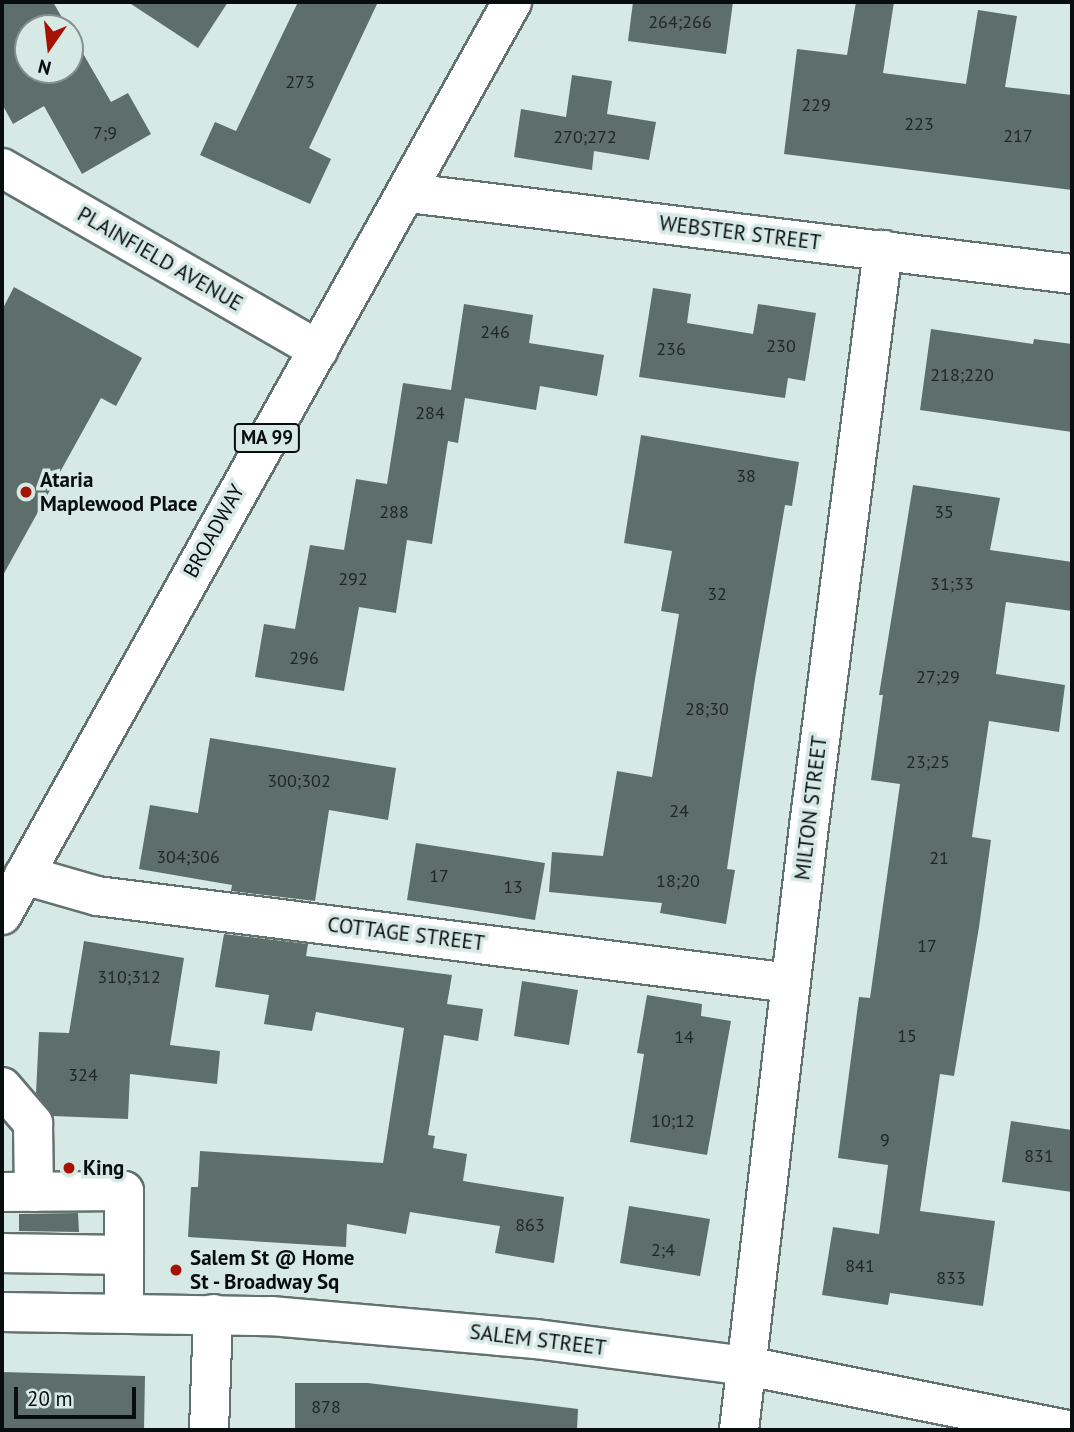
<!DOCTYPE html>
<style>
body{margin:0}
#map{position:relative;width:1074px;height:1432px;overflow:hidden;background:#d7e9e5;font-family:"PT Sans",sans-serif}
div>[style]{position:absolute}
[style*='--x']{left:calc(var(--x)*1px);top:calc(var(--y)*1px);width:calc(var(--w)*1px);rotate:calc(var(--a)*1deg)}
.building>*{inset:0;background:#5e6e6b}
.roads{filter:drop-shadow(2px 0 #62726e) drop-shadow(-2px 0 #62726e) drop-shadow(0 2px #62726e) drop-shadow(0 -2px #62726e)}
.minor>*{height:38px;margin:-19px;padding:0 19px;transform-origin:19px;border-radius:19px;background:#fff}
.major>*{height:38px;margin:-19px;padding:0 19px;transform-origin:19px;border-radius:19px;background:#fff}
.dots>*{width:19px;height:19px;translate:-50% -50%;box-sizing:border-box;border:4px solid #d7e9e5;border-radius:50%}
span{translate:-50% -50%;white-space:nowrap;text-align:center;line-height:1.15;-webkit-text-stroke:7px #d7e9e5;paint-order:stroke}
.number-label{font-size:18px;color:#1e2624}
.number-label span{-webkit-text-stroke-width:0}
.shield-label span{padding:2px 5px;background:#d7e9e5;border:2px solid;border-radius:5px;-webkit-text-stroke-width:0}
.shield-label{font-size:19px;color:#080e0d;font-weight:700}
.street-label{font-size:21px;color:#080e0d}
.poi-label{font-size:21px;color:#080e0d;font-weight:700}
.left{translate:0 -50%;text-align:left}
.frame{position:absolute;inset:0;border:4px solid #080e0d;pointer-events:none}
.north{position:absolute;left:14px;top:14px;width:70px;height:70px;box-sizing:border-box;background:#d7e9e5;border:2px solid #84918f;border-radius:50%;rotate:194deg;font-size:19px;font-weight:700;line-height:28px;text-align:center;color:#080e0d}
.north::after{content:'';display:block;margin:auto;width:24px;height:32px;background:#a51202;clip-path:polygon(50% 0,100% 100%,50% 72%,0 100%)}
.scale{position:absolute;left:14px;top:1387px;width:122px;height:32px;box-sizing:border-box;border:4px solid #080e0d;border-top:0;padding-left:9px;font-size:21px;line-height:24px;white-space:nowrap;color:#080e0d;-webkit-text-stroke:5px #d7e9e5;paint-order:stroke}
</style>
<div id="map">
<div class="building">
<i style="clip-path:polygon(2px 2px,53px 2px,68px 28px,28px 28px,28px 70px,70px 70px,70px 31px,111px 102px,128px 93px,151px 134px,82px 174px,44px 106px,13px 124px,2px 104px)"></i>
<i style="clip-path:polygon(128px 2px,228px 2px,198px 48px)"></i>
<i style="clip-path:polygon(298px 2px,378px 2px,309px 148px,331px 159px,310px 204px,200px 155px,215px 122px,236px 131px)"></i>
<i style="clip-path:polygon(633px 2px,733px 2px,726px 54px,628px 41px)"></i>
<i style="clip-path:polygon(856px 2px,894px 2px,883px 73px,966px 84px,978px 10px,1017px 16px,1005px 87px,1072px 95px,1072px 190px,784px 154px,797px 49px,847px 55px)"></i>
<i style="clip-path:polygon(572px 75px,612px 81px,607px 114px,656px 122px,649px 160px,594px 151px,592px 170px,514px 157px,521px 109px,566px 117px)"></i>
<i style="clip-path:polygon(14px 287px,142px 358px,116px 406px,101px 398px,2px 577px,2px 310px)"></i>
<i style="clip-path:polygon(653px 288px,691px 294px,687px 323px,753px 334px,758px 304px,816px 313px,805px 381px,788px 378px,785px 398px,639px 377px)"></i>
<i style="clip-path:polygon(464px 304px,533px 315px,529px 343px,604px 355px,597px 396px,540px 386px,536px 410px,465px 398px,458px 443px,448px 441px,432px 544px,407px 540px,396px 613px,359px 607px,344px 691px,255px 677px,264px 624px,295px 629px,310px 545px,344px 550px,356px 479px,387px 484px,403px 383px,451px 390px)"></i>
<i style="clip-path:polygon(931px 329px,1033px 344px,1034px 339px,1072px 344px,1072px 432px,920px 410px)"></i>
<i style="clip-path:polygon(641px 435px,799px 462px,792px 506px,785px 505px,755px 679px,727px 869px,735px 870px,726px 924px,660px 913px,662px 903px,549px 892px,552px 852px,603px 856px,617px 771px,652px 777px,679px 614px,661px 611px,672px 551px,624px 543px)"></i>
<i style="clip-path:polygon(913px 485px,1000px 498px,990px 550px,1072px 562px,1072px 611px,1006px 602px,996px 674px,1065px 685px,1059px 732px,989px 721px,972px 837px,991px 840px,979px 927px,954px 1076px,940px 1074px,920px 1211px,995px 1221px,983px 1306px,890px 1293px,888px 1305px,822px 1295px,833px 1227px,879px 1234px,888px 1165px,838px 1158px,859px 997px,870px 998px,900px 784px,871px 780px,883px 695px,879px 695px)"></i>
<i style="clip-path:polygon(210px 738px,396px 768px,388px 820px,329px 810px,315px 901px,231px 891px,232px 885px,139px 869px,150px 805px,198px 813px)"></i>
<i style="clip-path:polygon(416px 843px,545px 863px,535px 920px,407px 900px)"></i>
<i style="clip-path:polygon(224px 934px,308px 944px,306px 956px,452px 975px,447px 1004px,483px 1009px,478px 1041px,444px 1035px,428px 1135px,435px 1136px,433px 1148px,467px 1154px,463px 1181px,564px 1197px,554px 1263px,495px 1253px,500px 1226px,410px 1212px,406px 1234px,347px 1224px,346px 1247px,188px 1237px,191px 1187px,198px 1187px,200px 1151px,383px 1163px,404px 1028px,316px 1012px,312px 1031px,264px 1024px,269px 995px,215px 987px)"></i>
<i style="clip-path:polygon(84px 941px,184px 958px,170px 1045px,220px 1051px,217px 1084px,130px 1074px,128px 1119px,53px 1116px,36px 1093px,39px 1032px,69px 1033px)"></i>
<i style="clip-path:polygon(522px 981px,578px 990px,569px 1045px,514px 1036px)"></i>
<i style="clip-path:polygon(647px 995px,702px 1004px,701px 1016px,731px 1021px,707px 1155px,630px 1142px,644px 1054px,637px 1053px)"></i>
<i style="clip-path:polygon(1011px 1121px,1072px 1130px,1072px 1192px,1002px 1182px)"></i>
<i style="clip-path:polygon(629px 1206px,710px 1219px,700px 1276px,620px 1263px)"></i>
<i style="clip-path:polygon(78px 1213px,79px 1232px,19px 1231px,19px 1214px)"></i>
<i style="clip-path:polygon(2px 1372px,145px 1376px,144px 1430px,2px 1430px)"></i>
<i style="clip-path:polygon(295px 1383px,368px 1383px,578px 1409px,577px 1430px,295px 1430px)"></i>
</div>
<div class="roads">
<div class="minor">
<i style="--x:2;--y:168;--w:365;--a:29.9"></i>
<i style="--x:409;--y:193;--w:668;--a:6.97"></i>
<i style="--x:24;--y:875;--w:76;--a:16"></i>
<i style="--x:97;--y:896;--w:699;--a:7.15"></i>
<i style="--x:2;--y:1087;--w:48;--a:49.3"></i>
<i style="--x:33;--y:1123;--w:69;--a:89.2"></i>
<i style="--x:2;--y:1192;--w:122;--a:-0.5"></i>
<i style="--x:124;--y:1191;--w:121;--a:90"></i>
<i style="--x:2;--y:1253;--w:122;--a:0.9"></i>
<i style="--x:209;--y:1430;--w:116;--a:-88"></i>
<i style="--x:739;--y:1430;--w:608;--a:-83.39"></i>
<i style="--x:809;--y:826;--w:581;--a:-82.68"></i>
</div>
<div class="major">
<i style="--x:2;--y:915;--w:1046;--a:-60.81"></i>
<i style="--x:2;--y:1312;--w:269;--a:0.9"></i>
<i style="--x:271;--y:1316;--w:266;--a:5"></i>
<i style="--x:536;--y:1339;--w:213;--a:7.3"></i>
<i style="--x:747;--y:1366;--w:327;--a:11.3"></i>
</div>
</div>
<div class="dots">
<i style="left:26px;top:492px;background:#a51202"></i>
<i style="left:69px;top:1168px;background:#a51202"></i>
<i style="left:176px;top:1270px;background:#a51202"></i>
</div>
<div class="number-label">
<span style="left:680px;top:22px">264;266</span>
<span style="left:300px;top:82px">273</span>
<span style="left:816px;top:105px">229</span>
<span style="left:919px;top:124px">223</span>
<span style="left:105px;top:133px">7;9</span>
<span style="left:1018px;top:136px">217</span>
<span style="left:585px;top:137px">270;272</span>
<span style="left:495px;top:332px">246</span>
<span style="left:781px;top:346px">230</span>
<span style="left:671px;top:349px">236</span>
<span style="left:962px;top:375px">218;220</span>
<span style="left:430px;top:413px">284</span>
<span style="left:746px;top:476px">38</span>
<span style="left:394px;top:512px">288</span>
<span style="left:944px;top:512px">35</span>
<span style="left:353px;top:579px">292</span>
<span style="left:952px;top:584px">31;33</span>
<span style="left:717px;top:594px">32</span>
<span style="left:304px;top:658px">296</span>
<span style="left:938px;top:677px">27;29</span>
<span style="left:707px;top:709px">28;30</span>
<span style="left:928px;top:762px">23;25</span>
<span style="left:299px;top:781px">300;302</span>
<span style="left:679px;top:811px">24</span>
<span style="left:188px;top:857px">304;306</span>
<span style="left:939px;top:858px">21</span>
<span style="left:439px;top:876px">17</span>
<span style="left:678px;top:881px">18;20</span>
<span style="left:513px;top:887px">13</span>
<span style="left:927px;top:946px">17</span>
<span style="left:129px;top:977px">310;312</span>
<span style="left:907px;top:1036px">15</span>
<span style="left:684px;top:1037px">14</span>
<span style="left:83px;top:1075px">324</span>
<span style="left:673px;top:1121px">10;12</span>
<span style="left:885px;top:1140px">9</span>
<span style="left:1039px;top:1156px">831</span>
<span style="left:530px;top:1225px">863</span>
<span style="left:663px;top:1250px">2;4</span>
<span style="left:860px;top:1266px">841</span>
<span style="left:951px;top:1278px">833</span>
<span style="left:326px;top:1407px">878</span>
</div>
<div class="shield-label">
<span style="left:267px;top:438px">MA 99</span>
</div>
<div class="street-label">
<span style="left:740px;top:233px;rotate:7deg">WEBSTER STREET</span>
<span style="left:160px;top:259px;rotate:30deg">PLAINFIELD AVENUE</span>
<span style="left:214px;top:531px;rotate:-61deg">BROADWAY</span>
<span style="left:811px;top:808px;rotate:-83deg">MILTON STREET</span>
<span style="left:406px;top:934px;rotate:7deg">COTTAGE STREET</span>
<span style="left:538px;top:1340px;rotate:7deg">SALEM STREET</span>
</div>
<div class="poi-label">
<span class="left" style="left:40px;top:492px">Ataria<br>Maplewood Place</span>
<span class="left" style="left:83px;top:1168px">King</span>
<span class="left" style="left:190px;top:1270px">Salem St @ Home<br>St - Broadway Sq</span>
</div>
<div class="frame"></div>
<div class="north">N</div>
<div class="scale">20 m</div>
</div>
